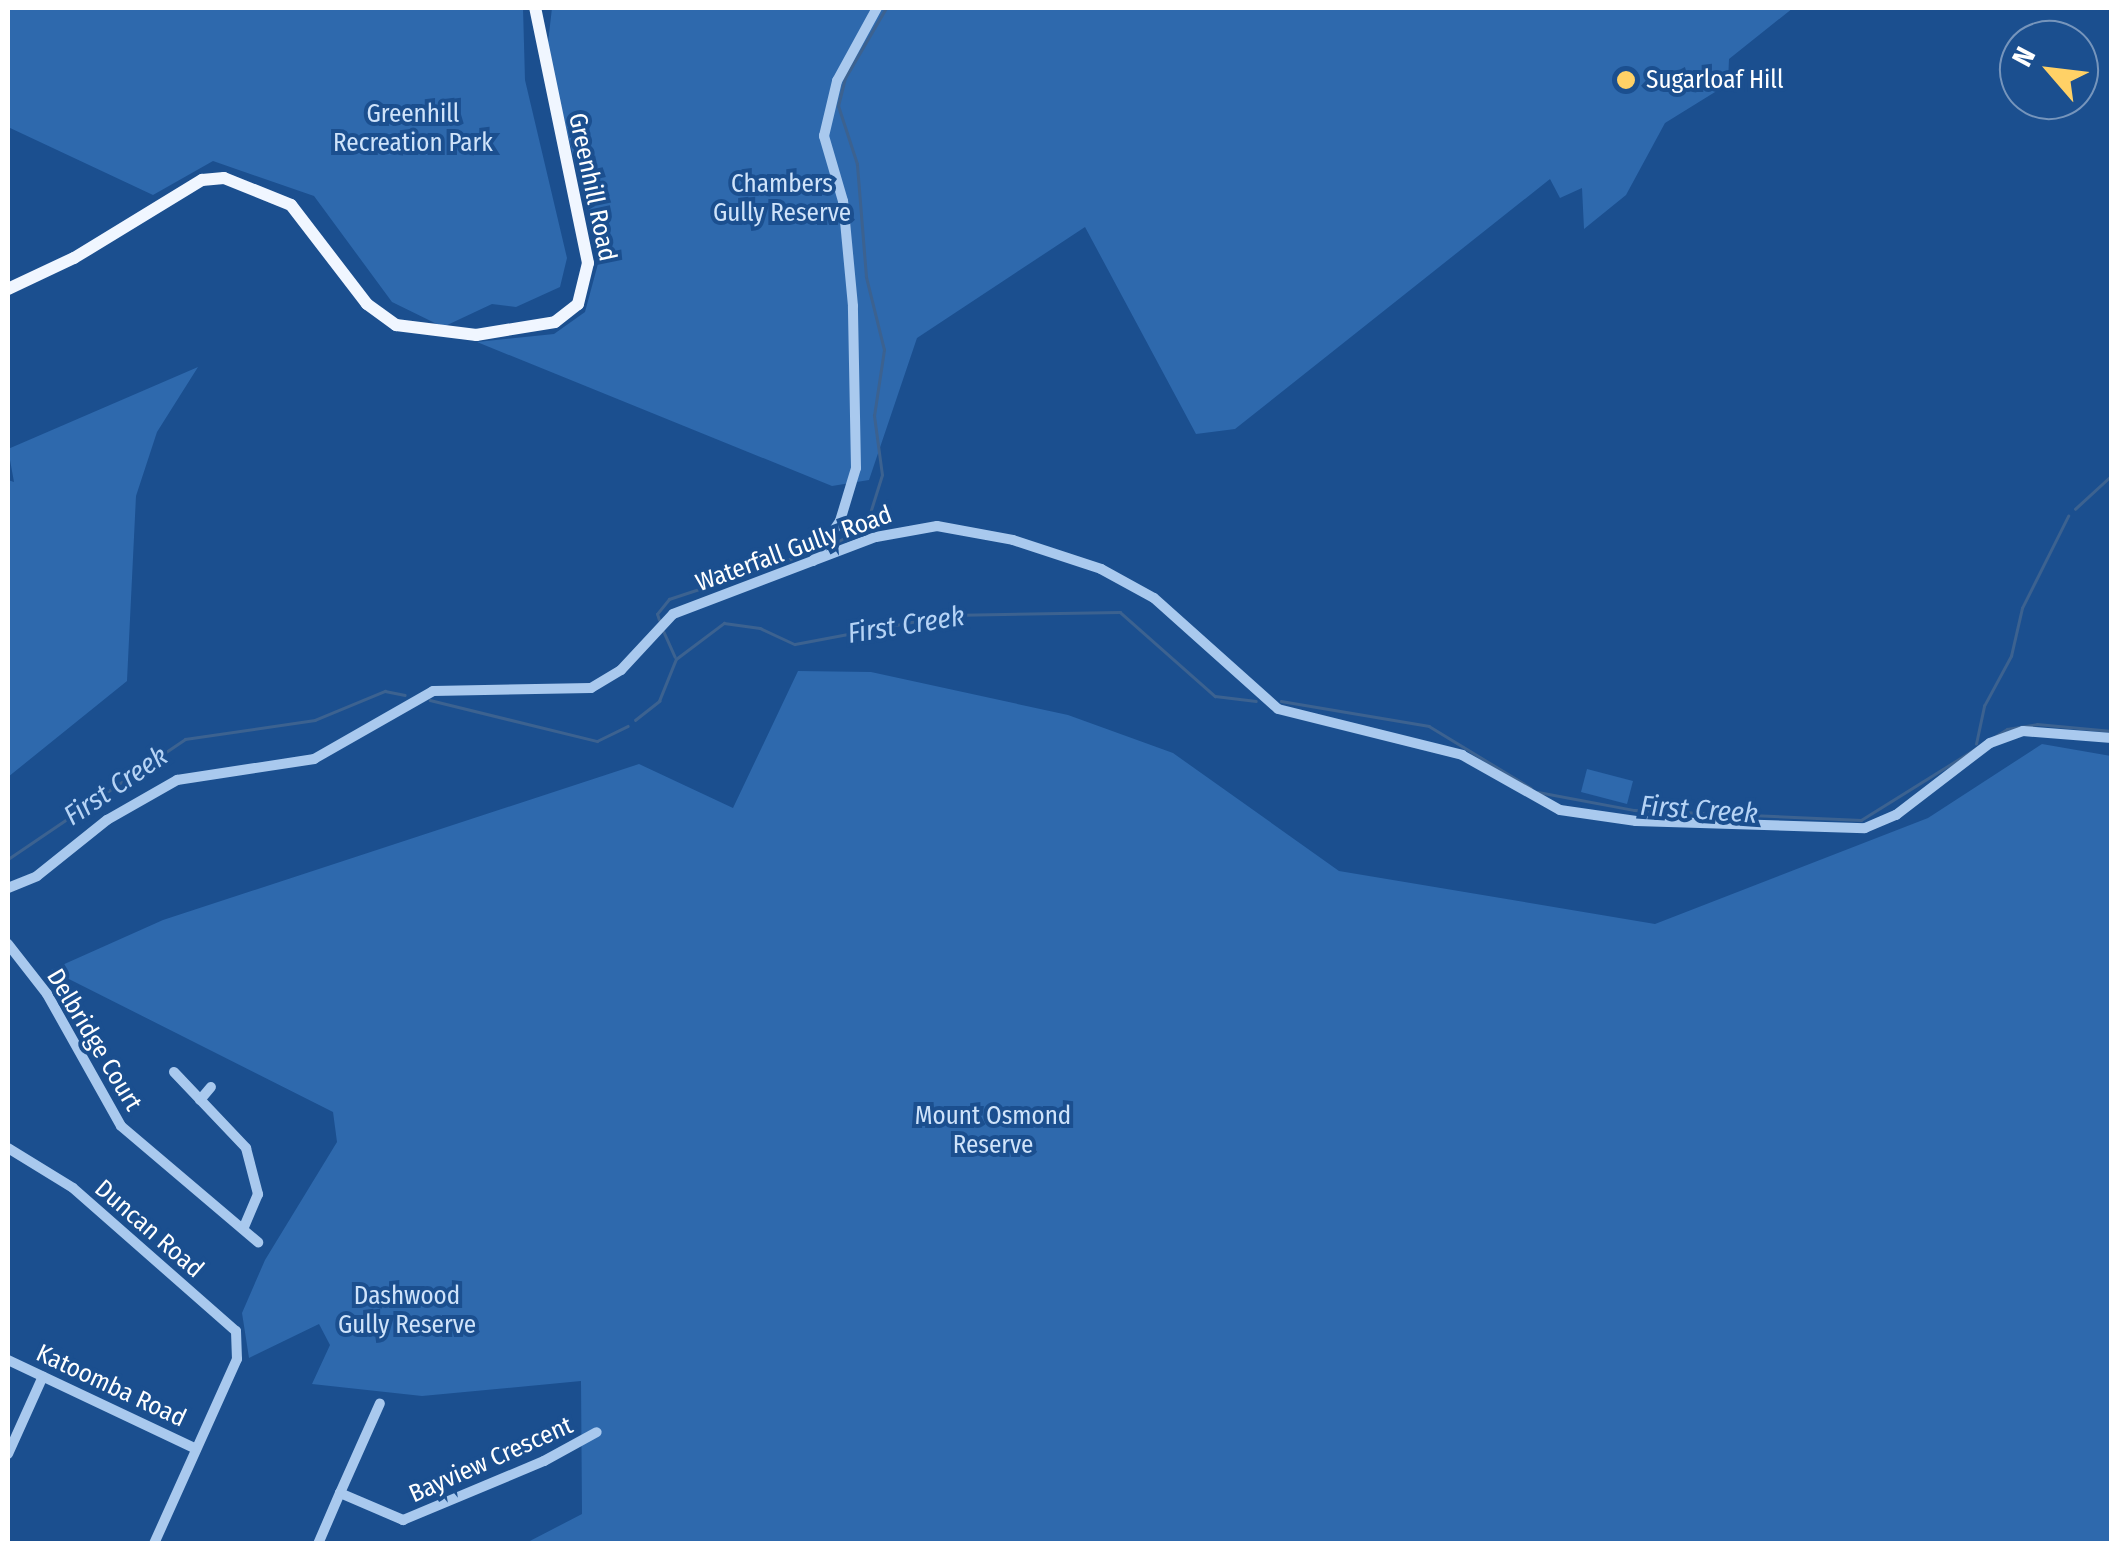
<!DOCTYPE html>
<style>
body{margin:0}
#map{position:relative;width:2119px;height:1551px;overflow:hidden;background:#1b4f8f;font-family:"Fira Sans Condensed",sans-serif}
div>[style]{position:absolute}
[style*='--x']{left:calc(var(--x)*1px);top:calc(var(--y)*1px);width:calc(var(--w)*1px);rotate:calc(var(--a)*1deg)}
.green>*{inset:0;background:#2e69ad}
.stream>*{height:2.5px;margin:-1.25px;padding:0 1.25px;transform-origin:1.25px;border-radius:1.25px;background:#3c6290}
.minor>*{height:10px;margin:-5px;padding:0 5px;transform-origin:5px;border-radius:5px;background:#a9c9ee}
.major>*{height:12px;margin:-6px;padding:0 6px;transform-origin:6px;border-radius:6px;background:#f0f6ff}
.dots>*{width:28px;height:28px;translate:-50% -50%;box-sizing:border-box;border:5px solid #1b4f8f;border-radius:50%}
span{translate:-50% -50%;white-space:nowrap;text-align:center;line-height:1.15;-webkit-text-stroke:8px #1b4f8f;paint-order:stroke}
.poi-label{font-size:25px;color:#fff}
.left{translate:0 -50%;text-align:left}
.park-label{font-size:25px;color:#cfe3fa}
.street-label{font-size:25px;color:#fff}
.water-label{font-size:28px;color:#b5d3f5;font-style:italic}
.frame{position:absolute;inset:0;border:10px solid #fff;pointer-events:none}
.north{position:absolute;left:1999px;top:20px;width:100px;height:100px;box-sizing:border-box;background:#1b4f8f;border:2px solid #7695bc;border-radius:50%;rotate:298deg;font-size:28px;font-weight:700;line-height:40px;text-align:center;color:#fff}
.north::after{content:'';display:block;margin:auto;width:35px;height:45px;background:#ffd166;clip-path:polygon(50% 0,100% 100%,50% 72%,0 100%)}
</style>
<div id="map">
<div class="green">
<i style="clip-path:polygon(8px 8px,523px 8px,525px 80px,567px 258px,560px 287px,516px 307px,492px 304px,443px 327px,392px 302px,314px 196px,213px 161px,153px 195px,8px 127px)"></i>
<i style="clip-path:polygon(552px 8px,1793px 8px,1729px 59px,1728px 84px,1665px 123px,1626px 195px,1584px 229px,1582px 188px,1560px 198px,1550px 179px,1235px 429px,1196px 434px,1085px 227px,917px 338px,869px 480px,832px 486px,477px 342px,554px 334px,585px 312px,599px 260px,547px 51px)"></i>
<i style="clip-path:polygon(198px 367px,157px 432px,136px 496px,127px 681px,8px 777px,8px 480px,14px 482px,8px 449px)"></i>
<i style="clip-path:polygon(798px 671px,871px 672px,1068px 715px,1173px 753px,1339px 871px,1655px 924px,1928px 818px,2042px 744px,2111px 756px,2111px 1543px,526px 1543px,582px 1514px,581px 1381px,422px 1396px,312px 1384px,330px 1345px,319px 1324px,249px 1358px,242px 1313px,265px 1260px,337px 1142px,333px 1112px,51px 970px,163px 920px,639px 764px,733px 808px)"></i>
<i style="clip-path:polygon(1587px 769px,1633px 781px,1627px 804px,1581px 792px)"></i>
</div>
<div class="stream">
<i style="--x:2075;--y:509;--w:50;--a:-42.6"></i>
<i style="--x:831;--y:545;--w:40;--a:-28"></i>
<i style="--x:866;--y:526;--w:53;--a:-72.6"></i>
<i style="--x:882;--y:475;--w:60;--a:-97.7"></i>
<i style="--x:874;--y:416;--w:67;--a:-81.4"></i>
<i style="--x:884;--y:350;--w:75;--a:-103.9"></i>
<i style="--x:866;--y:277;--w:113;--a:-94.6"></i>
<i style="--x:857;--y:164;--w:61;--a:-108.1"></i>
<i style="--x:838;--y:106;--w:29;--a:-76"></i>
<i style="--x:845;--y:78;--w:81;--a:-59.6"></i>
<i style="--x:659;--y:620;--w:6;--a:-108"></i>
<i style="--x:657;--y:614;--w:19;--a:-51"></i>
<i style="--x:669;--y:599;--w:146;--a:-18.3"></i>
<i style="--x:664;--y:632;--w:27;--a:66"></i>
<i style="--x:430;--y:700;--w:172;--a:13.8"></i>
<i style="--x:597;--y:741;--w:34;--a:-26"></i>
<i style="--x:1281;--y:701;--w:150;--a:9.6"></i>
<i style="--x:1429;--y:726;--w:119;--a:31.3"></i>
<i style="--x:635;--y:720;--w:31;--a:-38"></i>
<i style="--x:659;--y:701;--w:45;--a:-68"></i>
<i style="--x:676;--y:659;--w:60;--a:-36.9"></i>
<i style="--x:724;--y:623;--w:36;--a:8"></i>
<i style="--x:760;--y:628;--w:38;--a:25"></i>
<i style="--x:795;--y:644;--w:156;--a:-10.7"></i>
<i style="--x:948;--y:615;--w:172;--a:-1"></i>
<i style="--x:1120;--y:612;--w:127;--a:41.5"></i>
<i style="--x:1215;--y:696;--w:41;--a:7"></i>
<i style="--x:1976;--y:744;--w:39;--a:-78"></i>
<i style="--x:1984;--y:706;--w:57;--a:-61.6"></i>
<i style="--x:2011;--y:656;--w:49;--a:-77.1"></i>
<i style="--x:2022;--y:608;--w:103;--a:-63.4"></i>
<i style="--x:1538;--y:792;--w:98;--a:10.6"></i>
<i style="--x:1634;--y:810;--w:227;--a:2.5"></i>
<i style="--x:1861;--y:820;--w:172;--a:-31.9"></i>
<i style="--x:2007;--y:729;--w:30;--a:-9"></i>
<i style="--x:2037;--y:724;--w:75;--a:5.3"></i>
<i style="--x:8;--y:859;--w:214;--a:-34.1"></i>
<i style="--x:185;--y:739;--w:131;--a:-8.3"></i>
<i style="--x:315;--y:720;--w:76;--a:-22.5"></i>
<i style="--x:385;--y:691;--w:20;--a:11"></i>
</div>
<div class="minor">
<i style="--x:813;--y:561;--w:48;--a:-56"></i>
<i style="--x:840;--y:521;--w:55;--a:-73.2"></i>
<i style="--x:856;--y:468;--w:162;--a:-91.1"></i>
<i style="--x:853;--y:306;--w:105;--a:-95.4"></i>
<i style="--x:843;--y:201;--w:68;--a:-106.3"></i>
<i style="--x:824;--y:136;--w:57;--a:-76.7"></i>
<i style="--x:837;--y:81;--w:83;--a:-61.3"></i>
<i style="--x:8;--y:888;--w:31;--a:-22"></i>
<i style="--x:37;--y:876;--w:90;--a:-38.7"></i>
<i style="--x:107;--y:820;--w:81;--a:-29.7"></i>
<i style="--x:177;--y:780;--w:139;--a:-8.7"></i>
<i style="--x:314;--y:759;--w:137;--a:-29.7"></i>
<i style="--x:433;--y:691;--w:158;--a:-1.1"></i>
<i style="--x:591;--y:688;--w:35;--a:-31"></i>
<i style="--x:621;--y:670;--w:76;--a:-47.1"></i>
<i style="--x:673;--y:614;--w:217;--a:-20.8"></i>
<i style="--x:876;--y:537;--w:62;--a:-10.2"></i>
<i style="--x:937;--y:526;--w:77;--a:10.4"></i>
<i style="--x:1013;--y:540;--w:93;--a:18.2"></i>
<i style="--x:1101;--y:569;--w:60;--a:28.7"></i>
<i style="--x:1154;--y:598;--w:166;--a:41.8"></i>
<i style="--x:1278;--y:709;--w:190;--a:14"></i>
<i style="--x:1462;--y:755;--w:112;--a:29.3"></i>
<i style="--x:1560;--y:810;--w:77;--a:8.2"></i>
<i style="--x:1636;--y:821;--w:229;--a:1.8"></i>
<i style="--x:1865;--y:828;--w:34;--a:-23"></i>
<i style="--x:1896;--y:815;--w:118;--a:-37.5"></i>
<i style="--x:1990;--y:743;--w:35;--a:-20"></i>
<i style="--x:2023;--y:731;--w:89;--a:4.5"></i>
<i style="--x:8;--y:944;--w:63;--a:52"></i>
<i style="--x:47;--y:994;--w:151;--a:60.7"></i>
<i style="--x:121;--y:1126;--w:180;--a:40.3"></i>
<i style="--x:174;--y:1072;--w:105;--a:46.5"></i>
<i style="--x:246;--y:1148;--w:48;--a:75.4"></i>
<i style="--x:258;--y:1194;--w:38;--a:113"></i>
<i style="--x:200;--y:1100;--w:17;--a:-50"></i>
<i style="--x:8;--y:1148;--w:76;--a:31.6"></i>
<i style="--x:73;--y:1188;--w:217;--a:41.3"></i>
<i style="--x:236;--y:1331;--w:28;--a:88"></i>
<i style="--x:237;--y:1359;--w:203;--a:114.2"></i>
<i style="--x:8;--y:1360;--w:208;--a:25.3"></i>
<i style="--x:8;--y:1454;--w:85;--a:-65.8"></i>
<i style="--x:340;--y:1493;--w:98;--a:-66"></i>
<i style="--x:318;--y:1544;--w:56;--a:-66.7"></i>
<i style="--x:340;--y:1493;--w:69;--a:23.2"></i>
<i style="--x:403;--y:1520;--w:153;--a:-22.7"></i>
<i style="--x:544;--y:1461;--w:60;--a:-28.7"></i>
</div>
<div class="major">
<i style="--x:8;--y:289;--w:73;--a:-25.2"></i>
<i style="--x:74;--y:258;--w:150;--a:-31.4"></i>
<i style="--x:202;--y:180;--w:22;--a:-5"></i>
<i style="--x:224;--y:178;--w:72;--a:21.9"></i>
<i style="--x:291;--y:205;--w:125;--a:52.5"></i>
<i style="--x:367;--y:304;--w:36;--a:36"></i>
<i style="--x:396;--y:325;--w:81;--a:7.1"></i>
<i style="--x:476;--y:335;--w:80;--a:-9.3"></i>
<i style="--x:555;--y:322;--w:29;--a:-38"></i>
<i style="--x:578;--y:304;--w:42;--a:-76.3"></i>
<i style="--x:588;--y:263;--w:260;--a:-101.7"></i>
</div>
<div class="dots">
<i style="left:1626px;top:80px;background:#ffd166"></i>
</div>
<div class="poi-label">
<span class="left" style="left:1646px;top:80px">Sugarloaf Hill</span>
</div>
<div class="park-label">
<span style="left:413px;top:129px">Greenhill<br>Recreation Park</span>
<span style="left:782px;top:199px">Chambers<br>Gully Reserve</span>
<span style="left:993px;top:1131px">Mount Osmond<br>Reserve</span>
<span style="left:407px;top:1311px">Dashwood<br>Gully Reserve</span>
</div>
<div class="street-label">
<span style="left:592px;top:187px;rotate:78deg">Greenhill Road</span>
<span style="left:794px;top:549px;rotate:-20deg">Waterfall Gully Road</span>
<span style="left:94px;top:1040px;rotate:59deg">Delbridge Court</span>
<span style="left:149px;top:1229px;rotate:41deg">Duncan Road</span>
<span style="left:111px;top:1386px;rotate:25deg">Katoomba Road</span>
<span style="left:491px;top:1460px;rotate:-24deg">Bayview Crescent</span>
</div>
<div class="water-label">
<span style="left:906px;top:625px;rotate:-9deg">First Creek</span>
<span style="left:116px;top:786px;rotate:-34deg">First Creek</span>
<span style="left:1699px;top:810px;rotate:4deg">First Creek</span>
</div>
<div class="frame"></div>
<div class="north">N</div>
</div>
